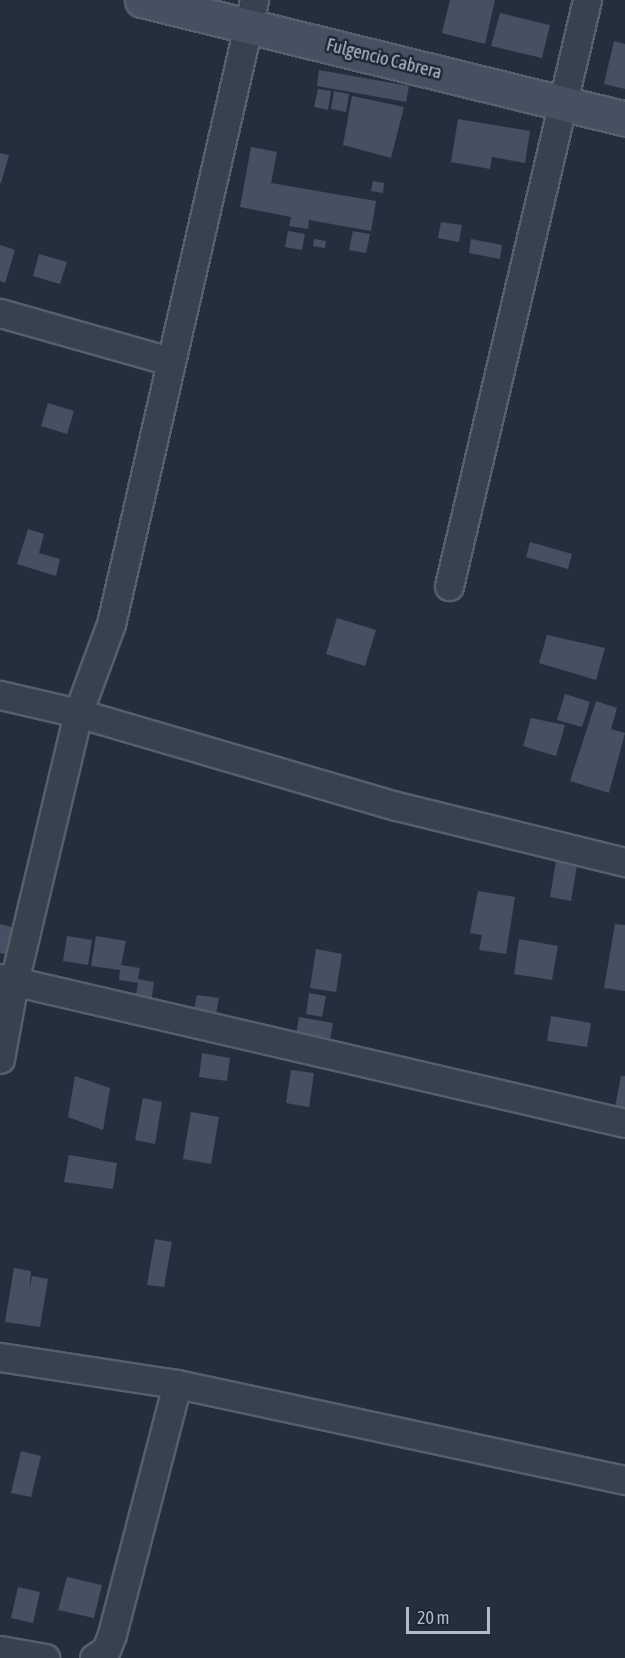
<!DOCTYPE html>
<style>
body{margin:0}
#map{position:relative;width:625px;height:1658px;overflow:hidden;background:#242f3e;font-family:"Asap Condensed",sans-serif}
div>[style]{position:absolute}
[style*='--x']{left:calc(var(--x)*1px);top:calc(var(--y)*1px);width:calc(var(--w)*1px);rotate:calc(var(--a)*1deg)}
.building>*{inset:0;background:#455162}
.roads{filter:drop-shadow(2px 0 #565f6c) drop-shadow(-2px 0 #565f6c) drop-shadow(0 2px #565f6c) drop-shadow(0 -2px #565f6c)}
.street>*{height:27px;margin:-13.5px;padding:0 13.5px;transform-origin:13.5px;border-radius:13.5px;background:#38414e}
.secondary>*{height:33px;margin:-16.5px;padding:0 16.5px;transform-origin:16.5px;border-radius:16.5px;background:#465061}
span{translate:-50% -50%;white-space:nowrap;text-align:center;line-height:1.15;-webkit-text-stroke:5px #1d2633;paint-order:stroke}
.street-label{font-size:18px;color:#b4bcc9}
.scale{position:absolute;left:406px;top:1607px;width:84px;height:27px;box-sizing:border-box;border:3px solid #b4bcc9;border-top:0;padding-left:8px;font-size:18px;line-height:21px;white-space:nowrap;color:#b4bcc9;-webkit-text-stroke:4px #1d2633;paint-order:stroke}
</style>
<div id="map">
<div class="building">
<i style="clip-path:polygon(450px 0,495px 0,485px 44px,442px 33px)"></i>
<i style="clip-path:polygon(500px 13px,550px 25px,542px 58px,491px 46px)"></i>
<i style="clip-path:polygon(614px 41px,625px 44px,625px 89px,604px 84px)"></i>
<i style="clip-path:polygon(319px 70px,409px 86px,406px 102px,317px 86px)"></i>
<i style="clip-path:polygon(318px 89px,331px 91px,328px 110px,314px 107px)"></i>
<i style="clip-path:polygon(334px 91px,349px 94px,346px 112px,331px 109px)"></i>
<i style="clip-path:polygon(352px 96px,404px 107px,391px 158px,343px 145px)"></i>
<i style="clip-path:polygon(458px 119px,530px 131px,525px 163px,492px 157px,490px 169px,451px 162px)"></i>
<i style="clip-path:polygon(251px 147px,277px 152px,271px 183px,376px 201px,371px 231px,309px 220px,308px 229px,289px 226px,291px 217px,240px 207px)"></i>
<i style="clip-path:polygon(0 153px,9px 155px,1px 183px,0 183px)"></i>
<i style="clip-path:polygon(373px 181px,384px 183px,383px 193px,371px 191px)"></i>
<i style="clip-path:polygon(441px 222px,462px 225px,459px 242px,438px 238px)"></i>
<i style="clip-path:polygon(288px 231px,305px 234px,302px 250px,285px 247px)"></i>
<i style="clip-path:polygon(353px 231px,370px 234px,366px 253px,349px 250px)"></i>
<i style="clip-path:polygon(314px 239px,326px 241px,325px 248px,313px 246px)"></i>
<i style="clip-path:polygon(471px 239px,502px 245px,500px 259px,469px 253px)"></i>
<i style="clip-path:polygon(0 245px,15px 250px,5px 283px,0 281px)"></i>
<i style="clip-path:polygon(39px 254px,67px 262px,60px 284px,33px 276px)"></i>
<i style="clip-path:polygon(48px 403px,74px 411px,67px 434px,41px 426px)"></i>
<i style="clip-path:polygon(28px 529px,44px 534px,39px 553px,60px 559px,56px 576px,17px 564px)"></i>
<i style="clip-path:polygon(530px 542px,572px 554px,568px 569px,526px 557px)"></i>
<i style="clip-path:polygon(337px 618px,376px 630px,365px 666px,326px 654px)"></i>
<i style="clip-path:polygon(547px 635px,605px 648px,596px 680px,539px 663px)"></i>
<i style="clip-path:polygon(565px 694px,590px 702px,582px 727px,557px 720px)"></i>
<i style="clip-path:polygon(596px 701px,617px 708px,611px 729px,625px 733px,609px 793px,570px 781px)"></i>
<i style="clip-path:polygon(531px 718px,565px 725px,556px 756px,523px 746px)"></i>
<i style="clip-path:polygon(556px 861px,577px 865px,571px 901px,550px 897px)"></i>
<i style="clip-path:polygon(478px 891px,515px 897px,506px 954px,479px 950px,482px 935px,470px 933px)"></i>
<i style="clip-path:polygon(0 924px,22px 930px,15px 957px,0 953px)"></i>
<i style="clip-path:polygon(615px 924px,625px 925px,625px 991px,604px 988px)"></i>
<i style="clip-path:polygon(67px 936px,92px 940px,88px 965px,63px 961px)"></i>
<i style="clip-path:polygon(96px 936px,126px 941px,121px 965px,140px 968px,138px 979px,154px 982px,151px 1003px,135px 1000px,138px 983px,119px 980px,120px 970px,91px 966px)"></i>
<i style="clip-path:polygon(519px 939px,558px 946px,552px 980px,514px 974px)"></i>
<i style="clip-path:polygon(316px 949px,342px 954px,336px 992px,310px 988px)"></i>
<i style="clip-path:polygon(309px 993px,326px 996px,322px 1017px,306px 1014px)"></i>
<i style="clip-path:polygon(197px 995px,219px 998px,215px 1019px,193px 1015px)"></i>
<i style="clip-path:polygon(551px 1016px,591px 1023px,587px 1047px,547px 1041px)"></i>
<i style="clip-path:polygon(299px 1017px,333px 1023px,329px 1046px,295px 1040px)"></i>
<i style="clip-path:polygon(202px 1053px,230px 1058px,227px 1081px,199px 1077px)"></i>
<i style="clip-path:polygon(291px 1070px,314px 1073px,309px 1107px,286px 1103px)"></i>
<i style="clip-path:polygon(75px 1076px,110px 1088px,103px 1130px,68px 1117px)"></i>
<i style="clip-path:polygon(621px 1076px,625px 1076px,625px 1114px,614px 1112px)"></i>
<i style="clip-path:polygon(143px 1098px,162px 1102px,155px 1144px,135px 1140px)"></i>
<i style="clip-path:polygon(191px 1112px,219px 1117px,211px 1164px,183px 1159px)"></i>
<i style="clip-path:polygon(69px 1155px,117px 1163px,113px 1189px,64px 1182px)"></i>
<i style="clip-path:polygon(155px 1239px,172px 1242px,164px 1287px,147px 1285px)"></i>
<i style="clip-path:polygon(14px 1268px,31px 1271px,29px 1292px,32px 1276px,48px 1279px,40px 1327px,5px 1322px)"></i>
<i style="clip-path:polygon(21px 1451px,41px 1456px,31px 1497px,11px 1493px)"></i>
<i style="clip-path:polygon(67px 1577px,102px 1585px,94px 1618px,58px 1610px)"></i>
<i style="clip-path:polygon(18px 1587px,40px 1592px,33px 1623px,11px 1618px)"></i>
</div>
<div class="roads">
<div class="street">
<i style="--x:0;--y:313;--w:177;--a:15.8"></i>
<i style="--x:449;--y:586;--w:602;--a:-76.75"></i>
<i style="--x:0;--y:695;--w:80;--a:13"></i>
<i style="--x:78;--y:713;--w:332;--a:16.3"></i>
<i style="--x:397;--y:806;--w:235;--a:13.8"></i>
<i style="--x:0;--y:978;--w:642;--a:13.06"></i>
<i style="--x:0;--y:1059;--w:78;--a:-79.7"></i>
<i style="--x:14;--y:982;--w:277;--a:-76.6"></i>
<i style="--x:78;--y:713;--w:95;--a:-69.7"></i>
<i style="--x:111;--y:624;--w:640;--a:-77.09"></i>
<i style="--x:0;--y:1357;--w:179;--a:8.7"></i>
<i style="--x:177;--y:1384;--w:458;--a:12.1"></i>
<i style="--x:0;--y:1650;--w:46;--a:10.1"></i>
<i style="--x:94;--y:1658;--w:14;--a:-34"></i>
<i style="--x:106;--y:1650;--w:17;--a:-69"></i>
<i style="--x:112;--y:1634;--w:258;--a:-75.4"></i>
</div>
<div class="secondary">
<i style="--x:142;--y:0;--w:497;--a:13.8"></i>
</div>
</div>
<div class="street-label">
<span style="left:384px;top:59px;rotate:14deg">Fulgencio Cabrera</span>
</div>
<div class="scale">20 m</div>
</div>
